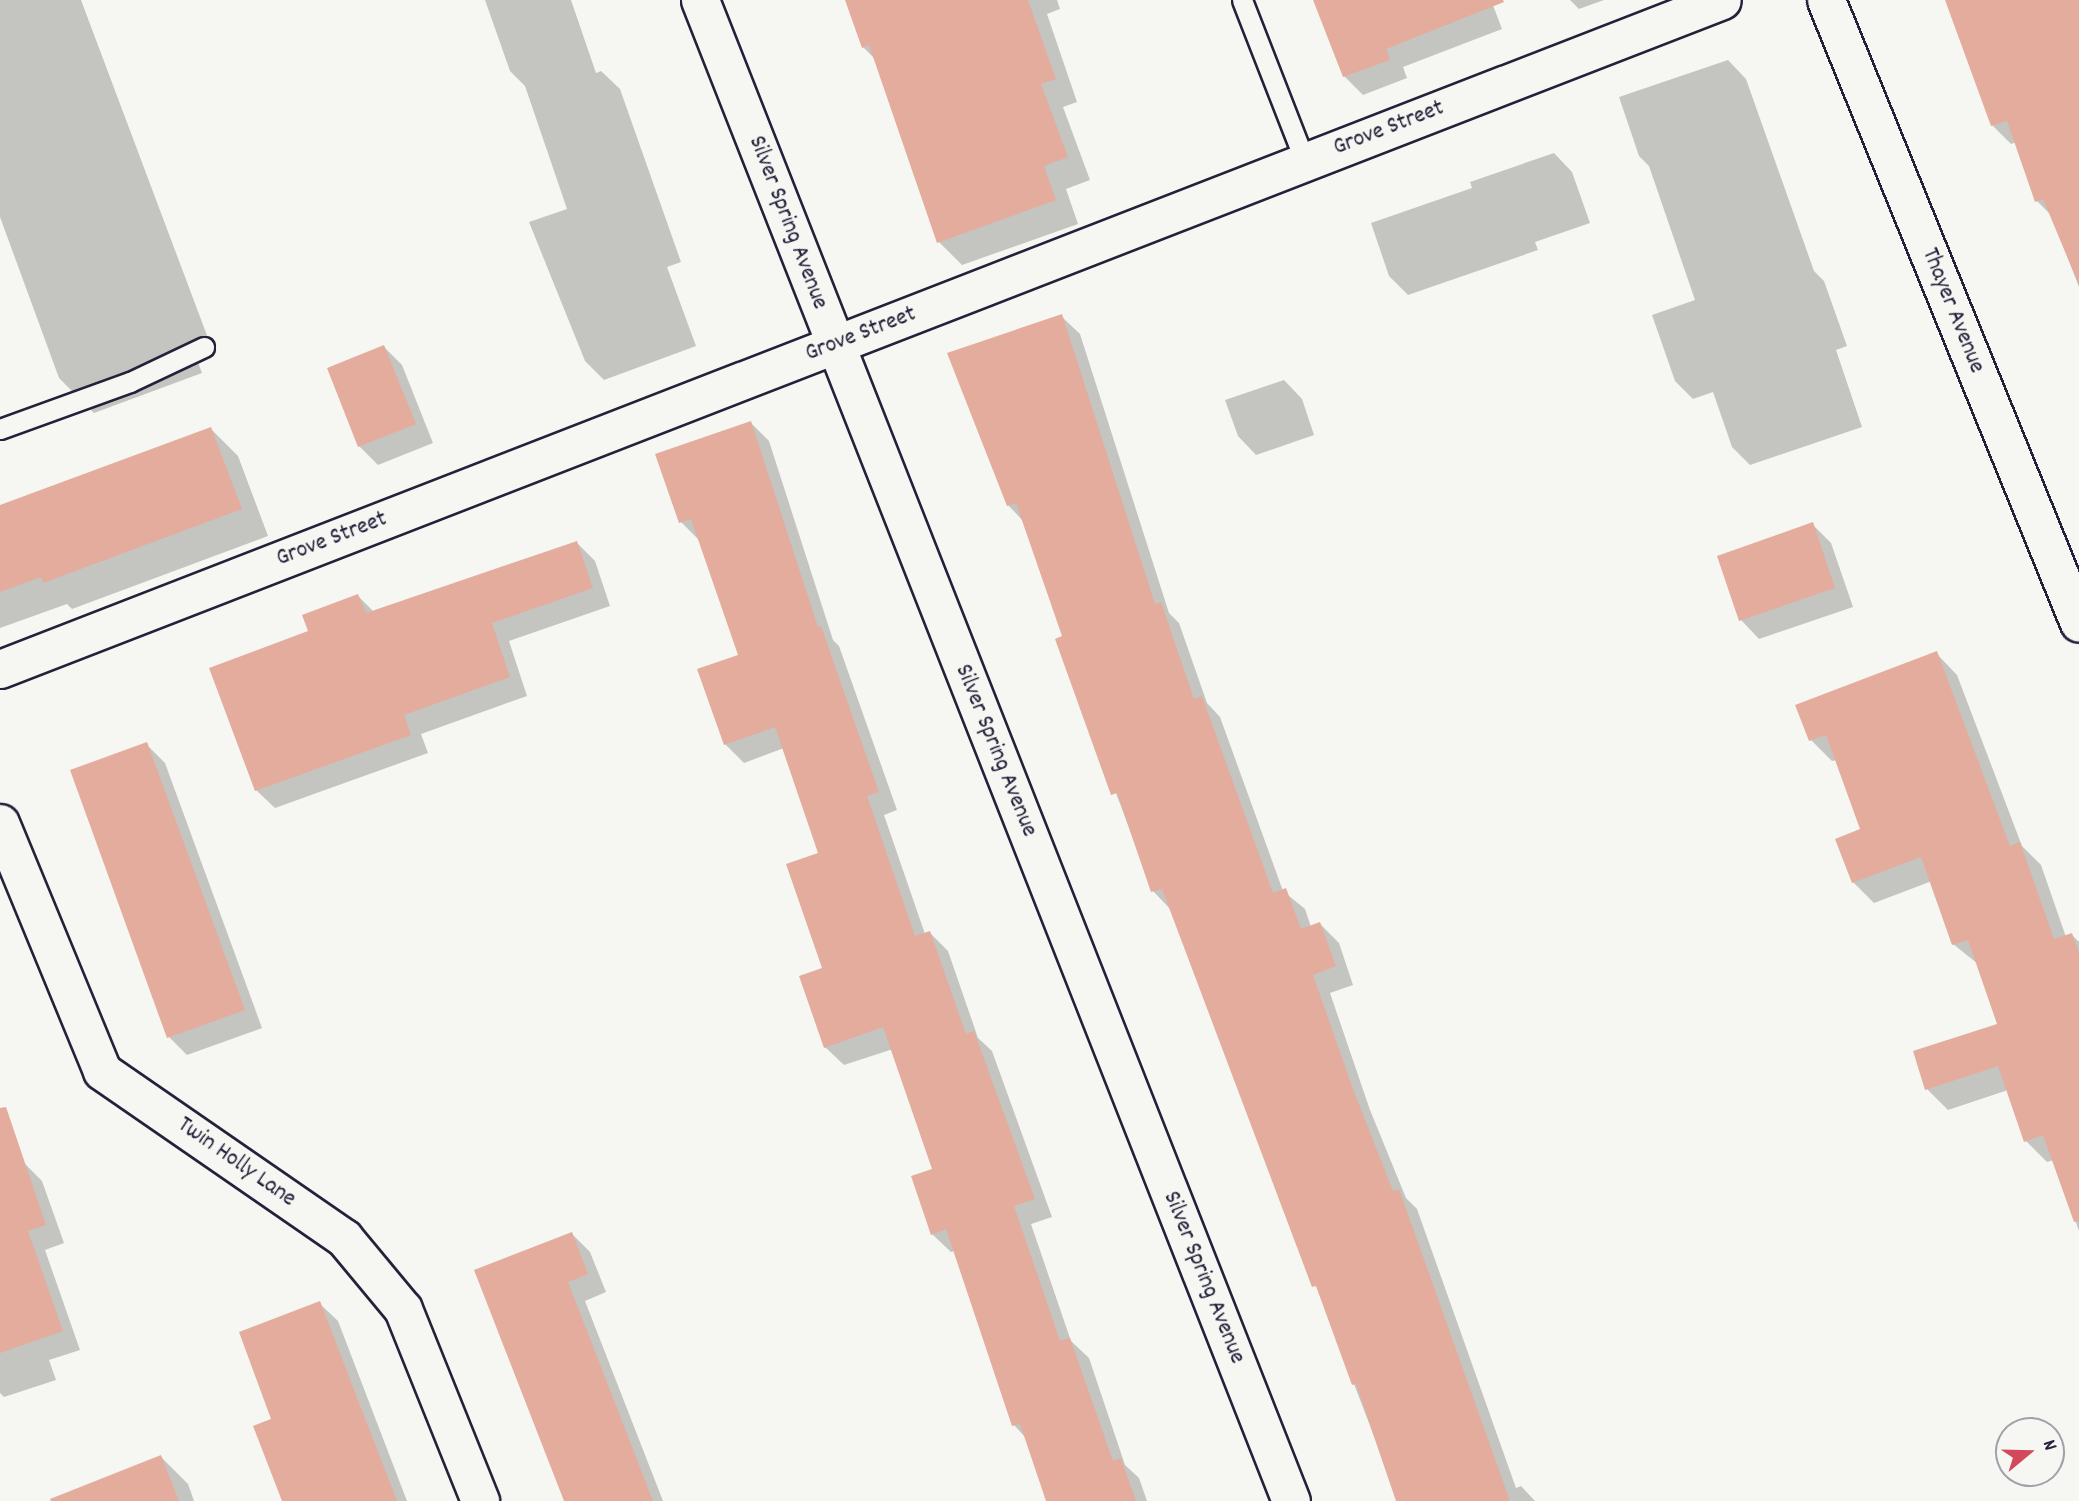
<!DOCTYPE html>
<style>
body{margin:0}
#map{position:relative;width:2079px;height:1501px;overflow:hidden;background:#f6f6f2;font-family:Dekko,sans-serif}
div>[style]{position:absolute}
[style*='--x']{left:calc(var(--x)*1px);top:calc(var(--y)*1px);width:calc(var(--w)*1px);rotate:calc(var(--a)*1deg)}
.shadow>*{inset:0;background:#0003}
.building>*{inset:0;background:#e4ac9d}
.roads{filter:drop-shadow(2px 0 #22223b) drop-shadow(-2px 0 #22223b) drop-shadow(0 2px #22223b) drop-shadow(0 -2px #22223b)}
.lane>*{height:19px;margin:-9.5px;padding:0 9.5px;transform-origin:9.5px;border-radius:9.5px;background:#f6f6f2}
.street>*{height:37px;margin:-18.5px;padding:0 18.5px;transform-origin:18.5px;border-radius:18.5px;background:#f6f6f2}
span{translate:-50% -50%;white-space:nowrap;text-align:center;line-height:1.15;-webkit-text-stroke:7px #f6f6f2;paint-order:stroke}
.street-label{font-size:24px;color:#22223b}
.north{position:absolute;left:1995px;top:1417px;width:70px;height:70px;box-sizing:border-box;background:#f6f6f2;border:2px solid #a1a1a9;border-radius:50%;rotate:71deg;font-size:19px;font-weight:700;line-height:28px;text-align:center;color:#22223b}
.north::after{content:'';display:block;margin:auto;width:24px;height:32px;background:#d1495b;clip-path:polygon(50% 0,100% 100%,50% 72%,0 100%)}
</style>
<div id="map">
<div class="shadow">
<i style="clip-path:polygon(0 0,81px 0,211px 346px,194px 352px,202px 373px,94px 413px,59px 378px,0 217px)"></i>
<i style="clip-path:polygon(485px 0,571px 0,596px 73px,601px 71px,620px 89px,681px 262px,667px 267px,696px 346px,604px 380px,585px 361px,529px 222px,567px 209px,525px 86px,510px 71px)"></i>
<i style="clip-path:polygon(846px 0,1057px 0,1060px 9px,1047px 14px,1077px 102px,1063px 107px,1090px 180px,1066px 189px,1078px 224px,962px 265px,939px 242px,876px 60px,863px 47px)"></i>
<i style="clip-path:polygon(1315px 0,1491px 0,1502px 29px,1403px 67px,1407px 78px,1363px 95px,1344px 76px)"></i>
<i style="clip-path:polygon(1570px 0,1604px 0,1579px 9px)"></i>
<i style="clip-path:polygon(1947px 0,2079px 0,2079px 287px,2051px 215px,2037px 201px,2017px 142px,2011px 144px,1992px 125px)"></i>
<i style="clip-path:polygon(1728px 60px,1746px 79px,1814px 271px,1824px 281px,1847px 346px,1836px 350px,1862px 427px,1750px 465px,1732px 447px,1713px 392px,1693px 399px,1675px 381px,1652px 315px,1695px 300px,1649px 166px,1639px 156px,1619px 97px)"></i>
<i style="clip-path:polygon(1554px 153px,1572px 172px,1590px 223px,1535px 242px,1538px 250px,1408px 295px,1389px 276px,1371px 223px,1472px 188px,1470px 182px)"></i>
<i style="clip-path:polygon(1061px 316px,1080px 334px,1169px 613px,1179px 623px,1207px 703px,1220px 717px,1283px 891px,1305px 909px,1311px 927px,1320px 924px,1339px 943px,1353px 985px,1330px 993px,1370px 1110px,1406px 1198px,1417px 1209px,1516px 1488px,1521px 1486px,1535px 1501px,1399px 1501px,1172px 911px,1153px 891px,1058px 640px,1064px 637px,1024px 522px,1008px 505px)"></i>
<i style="clip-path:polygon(384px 347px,402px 365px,433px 443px,378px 465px,359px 446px)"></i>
<i style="clip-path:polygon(1284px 380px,1302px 399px,1314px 435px,1256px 455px,1238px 436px,1225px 400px)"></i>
<i style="clip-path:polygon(751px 423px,769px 441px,833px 640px,839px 646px,897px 810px,884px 815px,925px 934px,930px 933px,948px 951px,978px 1038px,992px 1051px,1052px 1217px,1031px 1224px,1071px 1341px,1089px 1358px,1125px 1465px,1139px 1478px,1147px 1501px,1048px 1501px,1026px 1438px,1014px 1425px,955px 1251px,951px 1252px,932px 1234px,934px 1170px,893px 1049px,844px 1065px,825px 1047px,820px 854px,784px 748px,744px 763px,725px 744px,740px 656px,699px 540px,681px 522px)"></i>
<i style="clip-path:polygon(211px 429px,238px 456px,268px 536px,72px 609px,67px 604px,0 628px,0 507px)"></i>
<i style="clip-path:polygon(1812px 524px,1831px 543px,1853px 607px,1759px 639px,1741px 620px,1719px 557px)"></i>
<i style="clip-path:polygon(577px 543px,595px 561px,610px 606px,509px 641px,527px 696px,421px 734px,428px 753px,275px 808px,256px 790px,311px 632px,358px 596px,374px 612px)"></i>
<i style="clip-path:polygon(1936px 653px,1957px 675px,2022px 846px,2041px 865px,2066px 937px,2072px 935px,2079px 942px,2079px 1231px,2054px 1160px,2047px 1162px,2026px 1141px,2008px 1090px,1948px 1110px,1927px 1089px,1999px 1025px,1978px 964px,1953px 944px,1932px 881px,1874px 903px,1853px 882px,1863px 830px,1837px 760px,1832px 761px,1811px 740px)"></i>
<i style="clip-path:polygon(146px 744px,165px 763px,262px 1028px,187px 1055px,169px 1037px)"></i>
<i style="clip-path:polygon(24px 1163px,42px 1181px,64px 1243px,45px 1250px,80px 1350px,49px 1360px,56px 1380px,4px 1397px,0 1393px,0 1171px)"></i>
<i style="clip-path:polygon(572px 1234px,590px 1252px,606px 1292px,585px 1301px,663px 1501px,565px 1501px,476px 1271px)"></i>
<i style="clip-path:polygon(319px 1303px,338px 1321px,407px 1501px,323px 1501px,274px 1420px)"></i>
<i style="clip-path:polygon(161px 1457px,188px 1484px,194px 1501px,50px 1501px)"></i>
</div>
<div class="building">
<i style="clip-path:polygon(845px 0,1028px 0,1056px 79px,1041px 84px,1068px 157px,1044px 166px,1056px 200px,937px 243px,869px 45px,862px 48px)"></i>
<i style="clip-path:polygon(1313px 0,1503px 0,1504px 2px,1386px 49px,1390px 60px,1343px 77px)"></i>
<i style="clip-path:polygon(1945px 0,2079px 0,2079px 285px,2043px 199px,2035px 202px,2007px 121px,1991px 126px)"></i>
<i style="clip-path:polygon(1062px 314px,1155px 604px,1161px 602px,1194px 699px,1202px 696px,1273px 893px,1286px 888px,1301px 929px,1320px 922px,1336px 966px,1313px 975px,1353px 1089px,1393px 1191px,1399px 1189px,1510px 1501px,1396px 1501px,1356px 1384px,1352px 1385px,1316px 1286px,1312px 1287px,1162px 889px,1151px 892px,1117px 793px,1111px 795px,1055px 639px,1062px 636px,1016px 503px,1007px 506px,947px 353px)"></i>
<i style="clip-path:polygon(384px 345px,416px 424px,358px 447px,327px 368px)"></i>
<i style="clip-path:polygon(751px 421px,818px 627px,821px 626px,879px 792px,867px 796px,915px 936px,930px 931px,966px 1034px,974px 1031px,1035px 1199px,1014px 1206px,1060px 1341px,1070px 1338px,1113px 1461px,1121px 1458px,1136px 1501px,1046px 1501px,1020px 1424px,1012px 1426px,946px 1229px,931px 1235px,911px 1176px,932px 1169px,883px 1027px,824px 1048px,799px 976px,822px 968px,786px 864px,818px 853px,775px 727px,724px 745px,697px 669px,738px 655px,691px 519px,679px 523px,655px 454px)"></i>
<i style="clip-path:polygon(211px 427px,242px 509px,43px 583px,41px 577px,0 592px,0 505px)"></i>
<i style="clip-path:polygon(1813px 522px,1835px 588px,1739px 621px,1717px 556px)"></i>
<i style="clip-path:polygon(577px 541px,593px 588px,492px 623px,510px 677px,404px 715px,411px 735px,255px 791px,209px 668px,308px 631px,302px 615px,358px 594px,366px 613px)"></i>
<i style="clip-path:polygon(1937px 651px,2010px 846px,2020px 842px,2054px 939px,2072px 933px,2079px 953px,2079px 1221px,2074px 1222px,2043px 1135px,2024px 1142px,1998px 1066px,1925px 1090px,1913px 1051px,1997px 1024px,1968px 940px,1952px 945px,1921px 857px,1852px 883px,1835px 839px,1860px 829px,1826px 735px,1809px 741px,1795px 705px)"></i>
<i style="clip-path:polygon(147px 742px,245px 1010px,167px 1038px,70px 770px)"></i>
<i style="clip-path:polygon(6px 1107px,46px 1225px,28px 1231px,63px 1331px,0 1353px,0 1108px)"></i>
<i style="clip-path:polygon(572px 1232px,588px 1274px,568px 1282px,653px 1501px,564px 1501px,474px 1270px)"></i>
<i style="clip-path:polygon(320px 1301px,353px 1387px,397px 1501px,282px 1501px,253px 1426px,271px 1419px,239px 1332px)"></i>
<i style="clip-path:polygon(161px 1455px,179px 1501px,51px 1501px,50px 1499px)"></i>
</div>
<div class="roads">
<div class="lane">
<i style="--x:1242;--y:0;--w:174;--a:68.7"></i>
<i style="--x:0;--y:429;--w:138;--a:-19.9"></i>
<i style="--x:130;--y:382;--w:82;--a:-25.3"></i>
</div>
<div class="street">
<i style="--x:700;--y:0;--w:1613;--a:68.51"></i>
<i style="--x:1826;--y:0;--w:672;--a:67.9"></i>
<i style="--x:0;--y:669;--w:1847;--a:-21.23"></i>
<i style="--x:0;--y:823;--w:268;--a:67.6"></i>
<i style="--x:102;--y:1071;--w:294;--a:34.6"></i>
<i style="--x:344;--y:1238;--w:92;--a:50.3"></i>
<i style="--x:403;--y:1309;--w:207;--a:68.1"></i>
</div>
</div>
<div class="street-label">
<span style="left:1389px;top:129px;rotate:-21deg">Grove Street</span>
<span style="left:787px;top:223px;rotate:69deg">Silver Spring Avenue</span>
<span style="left:1952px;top:311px;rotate:68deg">Thayer Avenue</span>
<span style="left:861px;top:335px;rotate:-21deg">Grove Street</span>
<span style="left:332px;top:540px;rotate:-21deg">Grove Street</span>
<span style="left:995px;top:751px;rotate:68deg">Silver Spring Avenue</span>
<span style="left:236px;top:1163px;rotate:35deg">Twin Holly Lane</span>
<span style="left:1203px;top:1278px;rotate:68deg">Silver Spring Avenue</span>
</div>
<div class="north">N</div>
</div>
